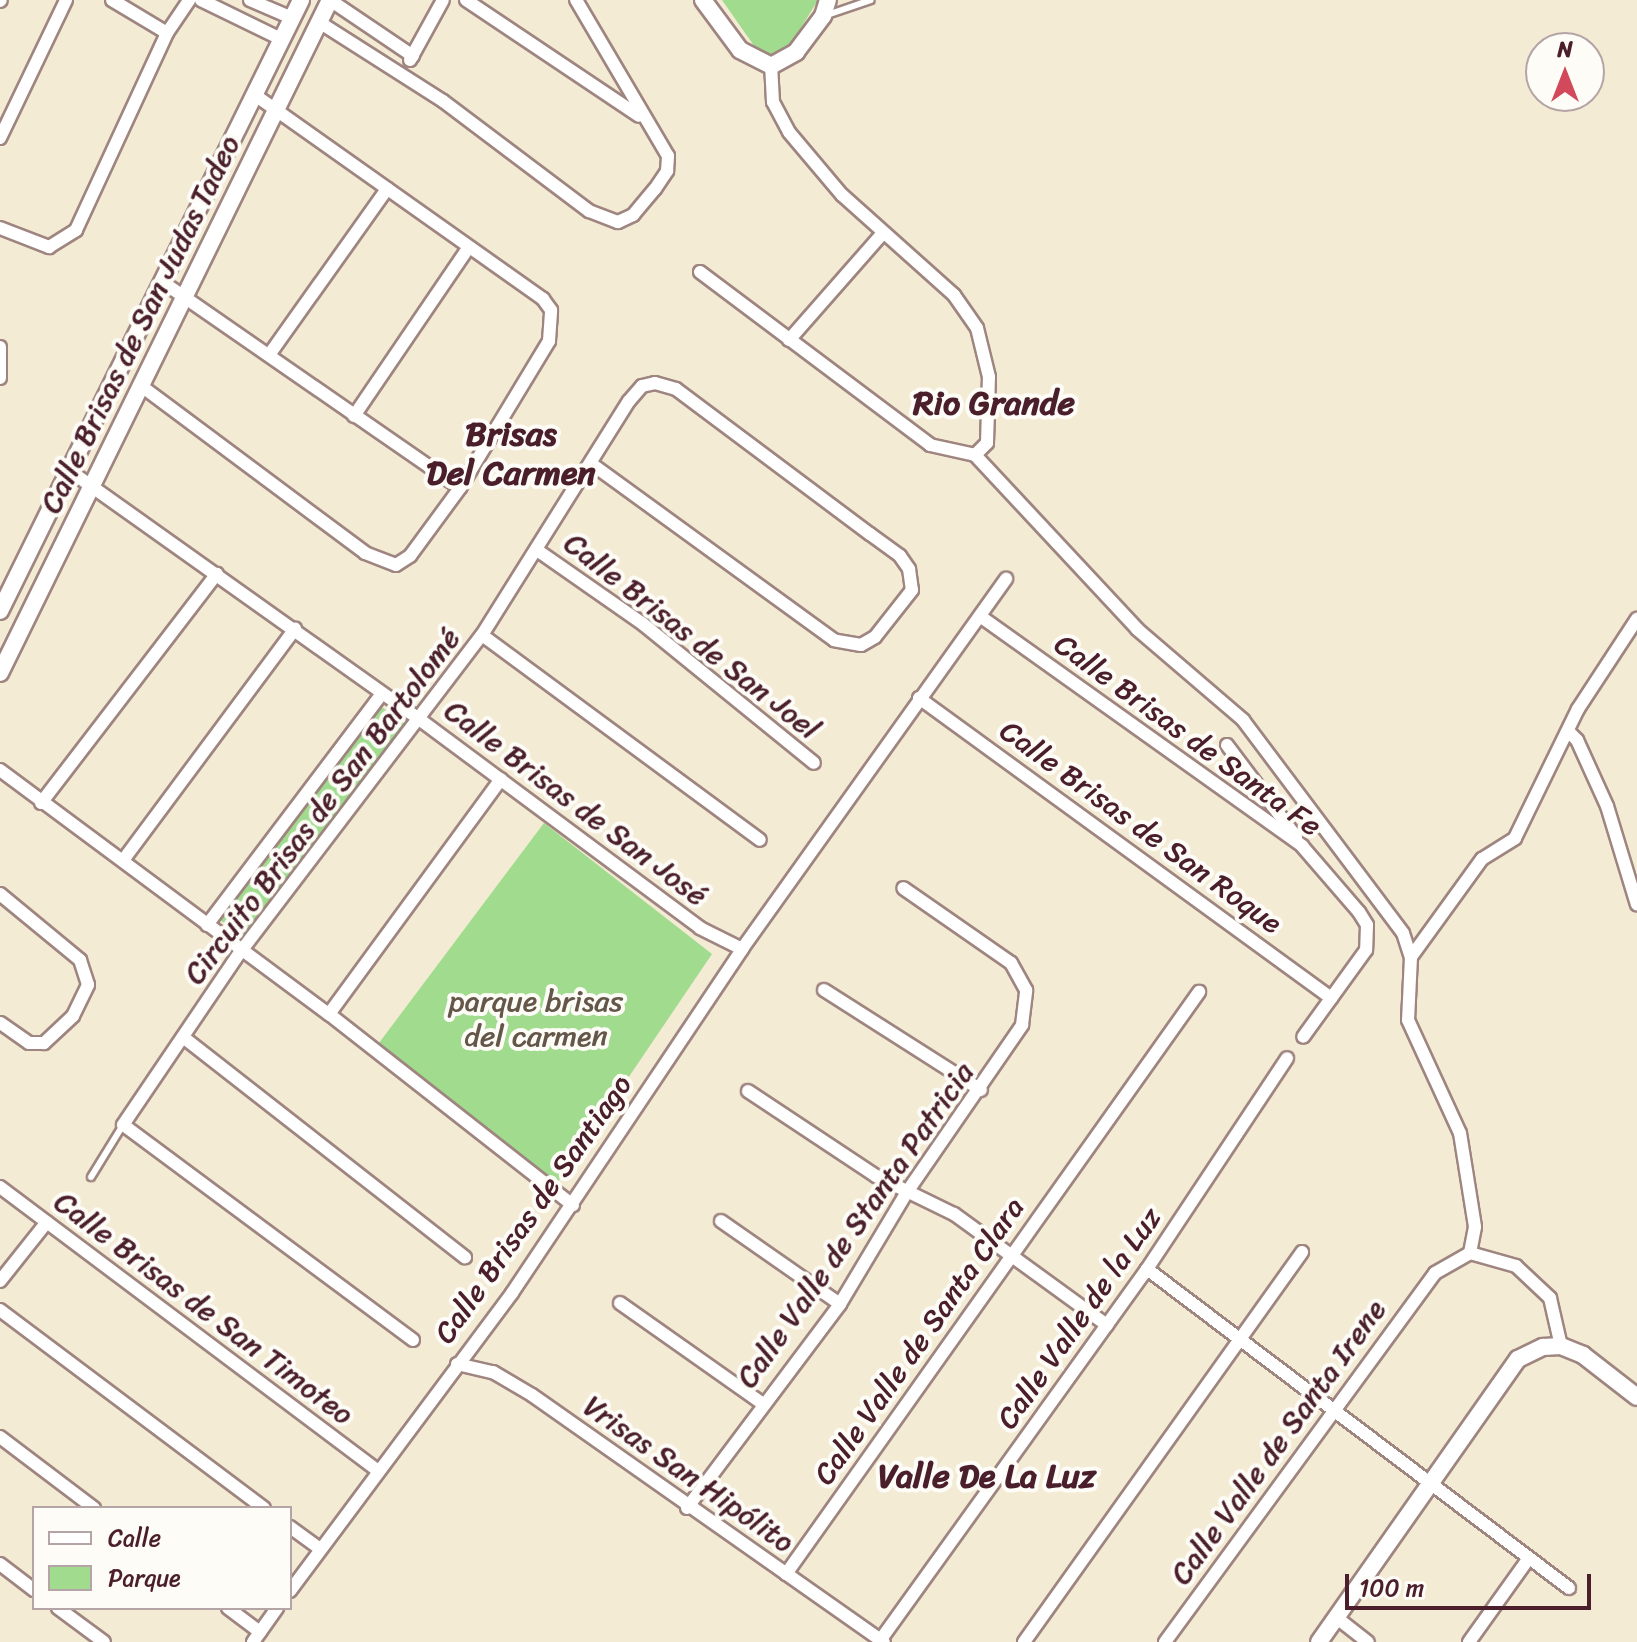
<!DOCTYPE html>
<meta charset="utf-8">
<style>
body{margin:0}
#map{position:relative;width:1637px;height:1642px;overflow:hidden;background:#f4ebd5;font-family:Sriracha,sans-serif}
div>[style]{position:absolute}
[style*='--x']{left:calc(var(--x)*1px);top:calc(var(--y)*1px);width:calc(var(--w)*1px);rotate:calc(var(--a)*1deg)}
.green>*{inset:0;background:#a0db8e}
.roads{filter:drop-shadow(2px 0 #9f8580) drop-shadow(-2px 0 #9f8580) drop-shadow(0 2px #9f8580) drop-shadow(0 -2px #9f8580)}
.service>*{height:6px;margin:-3px;padding:0 3px;transform-origin:3px;border-radius:3px;background:#fff}
.minor>*{height:12px;margin:-6px;padding:0 6px;transform-origin:6px;border-radius:6px;background:#fff}
.tertiary>*{height:16px;margin:-8px;padding:0 8px;transform-origin:8px;border-radius:8px;background:#fff}
span{translate:-50% -50%;white-space:nowrap;text-align:center;line-height:1.15;-webkit-text-stroke:8px #fdfcf7;paint-order:stroke}
.street-label{font-size:30px;color:#4a1f2b}
.park-label{font-size:30px;color:#645749}
.quarter-label{font-size:34px;color:#4a1f2b;font-weight:700}
.legend{position:absolute;left:32px;top:1506px;width:260px;height:104px;box-sizing:border-box;background:#fdfcf7;border:2px solid #b5a4a5;margin:0;padding:10px 14px;list-style:none;font-size:24px;color:#4a1f2b}
.legend li{display:flex;align-items:center;gap:16px;height:40px}
.legend b{width:40px;border:2px solid #b5a4a5}
.north{position:absolute;left:1525px;top:32px;width:80px;height:80px;box-sizing:border-box;background:#fdfcf7;border:2px solid #b5a4a5;border-radius:50%;rotate:0deg;font-size:22px;font-weight:700;line-height:32px;text-align:center;color:#4a1f2b}
.north::after{content:'';display:block;margin:auto;width:28px;height:36px;background:#d1495b;clip-path:polygon(50% 0,100% 100%,50% 72%,0 100%)}
.scale{position:absolute;left:1345px;top:1574px;width:246px;height:36px;box-sizing:border-box;border:4px solid #4a1f2b;border-top:0;padding-left:10px;font-size:24px;line-height:28px;white-space:nowrap;color:#4a1f2b;-webkit-text-stroke:6px #fdfcf7;paint-order:stroke}
</style>
<div id="map">
<div class="green">
<i style="clip-path:polygon(722px 0,818px 0,793px 41px,773px 55px,757px 50px)"></i>
<i style="clip-path:polygon(379px 705px,404px 723px,245px 938px,220px 920px)"></i>
<i style="clip-path:polygon(544px 823px,712px 954px,557px 1183px,379px 1043px)"></i>
</div>
<div class="roads">
<div class="service">
<i style="--x:827;--y:15;--w:46;--a:-18.8"></i>
<i style="--x:91;--y:1177;--w:61;--a:-58.4"></i>
</div>
<div class="minor">
<i style="--x:112;--y:0;--w:64;--a:31"></i>
<i style="--x:201;--y:0;--w:91;--a:26"></i>
<i style="--x:250;--y:0;--w:46;--a:23.2"></i>
<i style="--x:330;--y:0;--w:100;--a:34"></i>
<i style="--x:466;--y:0;--w:208;--a:33.8"></i>
<i style="--x:0;--y:1;--w:1;--a:-45"></i>
<i style="--x:319;--y:22;--w:147;--a:32.5"></i>
<i style="--x:443;--y:101;--w:183;--a:37"></i>
<i style="--x:589;--y:211;--w:31;--a:21"></i>
<i style="--x:618;--y:222;--w:17;--a:-25"></i>
<i style="--x:633;--y:215;--w:34;--a:-50"></i>
<i style="--x:655;--y:189;--w:22;--a:-56"></i>
<i style="--x:667;--y:171;--w:15;--a:-86"></i>
<i style="--x:668;--y:156;--w:181;--a:-120.5"></i>
<i style="--x:410;--y:60;--w:68;--a:-61.2"></i>
<i style="--x:0;--y:138;--w:153;--a:-64.4"></i>
<i style="--x:0;--y:228;--w:53;--a:21.2"></i>
<i style="--x:49;--y:247;--w:32;--a:-32"></i>
<i style="--x:76;--y:230;--w:217;--a:-65.2"></i>
<i style="--x:167;--y:33;--w:40;--a:-56"></i>
<i style="--x:700;--y:272;--w:288;--a:36.9"></i>
<i style="--x:930;--y:445;--w:46;--a:12.5"></i>
<i style="--x:975;--y:455;--w:17;--a:-45"></i>
<i style="--x:987;--y:443;--w:66;--a:-88.3"></i>
<i style="--x:989;--y:377;--w:50;--a:-103.8"></i>
<i style="--x:977;--y:328;--w:40;--a:-124.9"></i>
<i style="--x:954;--y:295;--w:150;--a:-138.2"></i>
<i style="--x:842;--y:195;--w:82;--a:-130.1"></i>
<i style="--x:789;--y:132;--w:34;--a:-118"></i>
<i style="--x:773;--y:102;--w:36;--a:-93"></i>
<i style="--x:164;--y:283;--w:360;--a:34.7"></i>
<i style="--x:789;--y:340;--w:141;--a:-48.7"></i>
<i style="--x:0;--y:347;--w:31;--a:90"></i>
<i style="--x:269;--y:355;--w:204;--a:-54.6"></i>
<i style="--x:140;--y:385;--w:281;--a:36.7"></i>
<i style="--x:365;--y:553;--w:33;--a:21"></i>
<i style="--x:396;--y:565;--w:17;--a:-33"></i>
<i style="--x:410;--y:556;--w:84;--a:-53.7"></i>
<i style="--x:460;--y:488;--w:172;--a:-58.8"></i>
<i style="--x:549;--y:341;--w:31;--a:-86"></i>
<i style="--x:551;--y:310;--w:14;--a:-126"></i>
<i style="--x:543;--y:299;--w:352;--a:-144.7"></i>
<i style="--x:354;--y:416;--w:204;--a:-55.8"></i>
<i style="--x:975;--y:455;--w:238;--a:47"></i>
<i style="--x:1137;--y:629;--w:140;--a:40.6"></i>
<i style="--x:1243;--y:720;--w:266;--a:53.1"></i>
<i style="--x:1403;--y:933;--w:25;--a:72"></i>
<i style="--x:1411;--y:957;--w:63;--a:92.7"></i>
<i style="--x:1408;--y:1020;--w:124;--a:65.3"></i>
<i style="--x:1460;--y:1133;--w:95;--a:80.9"></i>
<i style="--x:1475;--y:1227;--w:26;--a:101"></i>
<i style="--x:70;--y:471;--w:428;--a:35.4"></i>
<i style="--x:419;--y:719;--w:350;--a:36.6"></i>
<i style="--x:700;--y:928;--w:47;--a:26.6"></i>
<i style="--x:537;--y:550;--w:129;--a:34.9"></i>
<i style="--x:643;--y:624;--w:220;--a:39.1"></i>
<i style="--x:980;--y:616;--w:396;--a:35.5"></i>
<i style="--x:1302;--y:846;--w:87;--a:49.2"></i>
<i style="--x:1359;--y:912;--w:15;--a:58"></i>
<i style="--x:1367;--y:925;--w:25;--a:92"></i>
<i style="--x:1366;--y:950;--w:107;--a:125.9"></i>
<i style="--x:482;--y:635;--w:345;--a:36.4"></i>
<i style="--x:919;--y:698;--w:510;--a:36.06"></i>
<i style="--x:1568;--y:731;--w:13;--a:45"></i>
<i style="--x:1577;--y:740;--w:72;--a:65.6"></i>
<i style="--x:1607;--y:806;--w:103;--a:73.1"></i>
<i style="--x:1227;--y:745;--w:115;--a:53.1"></i>
<i style="--x:0;--y:770;--w:410;--a:36.6"></i>
<i style="--x:329;--y:1014;--w:310;--a:38.1"></i>
<i style="--x:41;--y:803;--w:289;--a:-52.5"></i>
<i style="--x:124;--y:859;--w:287;--a:-53.4"></i>
<i style="--x:0;--y:894;--w:104;--a:39.5"></i>
<i style="--x:80;--y:960;--w:26;--a:72"></i>
<i style="--x:88;--y:985;--w:34;--a:116"></i>
<i style="--x:73;--y:1016;--w:40;--a:137"></i>
<i style="--x:44;--y:1043;--w:15;--a:180"></i>
<i style="--x:29;--y:1043;--w:35;--a:-145"></i>
<i style="--x:207;--y:925;--w:290;--a:-52.9"></i>
<i style="--x:1411;--y:957;--w:121;--a:-54.1"></i>
<i style="--x:1482;--y:859;--w:39;--a:-32"></i>
<i style="--x:1515;--y:838;--w:144;--a:-64"></i>
<i style="--x:1578;--y:709;--w:108;--a:-56.8"></i>
<i style="--x:824;--y:990;--w:186;--a:32.5"></i>
<i style="--x:329;--y:1014;--w:291;--a:-53.8"></i>
<i style="--x:183;--y:1037;--w:358;--a:38"></i>
<i style="--x:748;--y:1091;--w:154;--a:33.6"></i>
<i style="--x:876;--y:1176;--w:87;--a:26"></i>
<i style="--x:954;--y:1214;--w:189;--a:36"></i>
<i style="--x:0;--y:1187;--w:471;--a:36.9"></i>
<i style="--x:721;--y:1221;--w:145;--a:34.9"></i>
<i style="--x:1147;--y:1269;--w:529;--a:37.09"></i>
<i style="--x:0;--y:1281;--w:75;--a:-51.5"></i>
<i style="--x:620;--y:1303;--w:175;--a:35.2"></i>
<i style="--x:0;--y:1310;--w:330;--a:36.9"></i>
<i style="--x:413;--y:1340;--w:361;--a:-143.4"></i>
<i style="--x:123;--y:1125;--w:210;--a:-55.9"></i>
<i style="--x:241;--y:951;--w:397;--a:-52.7"></i>
<i style="--x:482;--y:635;--w:276;--a:-57.9"></i>
<i style="--x:629;--y:401;--w:20;--a:-49"></i>
<i style="--x:642;--y:386;--w:13;--a:-13"></i>
<i style="--x:655;--y:383;--w:22;--a:16"></i>
<i style="--x:676;--y:389;--w:242;--a:36.8"></i>
<i style="--x:870;--y:534;--w:37;--a:36"></i>
<i style="--x:900;--y:556;--w:16;--a:55"></i>
<i style="--x:909;--y:569;--w:21;--a:82"></i>
<i style="--x:912;--y:590;--w:60;--a:128.2"></i>
<i style="--x:875;--y:637;--w:16;--a:150"></i>
<i style="--x:861;--y:645;--w:27;--a:-170"></i>
<i style="--x:834;--y:640;--w:299;--a:-144"></i>
<i style="--x:457;--y:1364;--w:37;--a:13"></i>
<i style="--x:493;--y:1372;--w:45;--a:30.5"></i>
<i style="--x:532;--y:1395;--w:430;--a:35.1"></i>
<i style="--x:0;--y:1437;--w:118;--a:37.1"></i>
<i style="--x:687;--y:1508;--w:255;--a:-53.1"></i>
<i style="--x:840;--y:1304;--w:131;--a:-59.1"></i>
<i style="--x:907;--y:1192;--w:203;--a:-55.4"></i>
<i style="--x:1022;--y:1025;--w:35;--a:-83"></i>
<i style="--x:1026;--y:990;--w:31;--a:-119"></i>
<i style="--x:1011;--y:963;--w:131;--a:-145.2"></i>
<i style="--x:290;--y:1527;--w:37;--a:36"></i>
<i style="--x:0;--y:1564;--w:43;--a:37.4"></i>
<i style="--x:786;--y:1574;--w:714;--a:-54.64"></i>
<i style="--x:290;--y:1591;--w:372;--a:-53.3"></i>
<i style="--x:512;--y:1293;--w:414;--a:-56.2"></i>
<i style="--x:742;--y:949;--w:455;--a:-54.5"></i>
<i style="--x:58;--y:1608;--w:57;--a:36.5"></i>
<i style="--x:228;--y:1608;--w:40;--a:37"></i>
<i style="--x:1337;--y:1618;--w:39;--a:38"></i>
<i style="--x:253;--y:1642;--w:42;--a:-54.8"></i>
<i style="--x:879;--y:1642;--w:459;--a:-54.3"></i>
<i style="--x:1147;--y:1269;--w:253;--a:-56.4"></i>
<i style="--x:1024;--y:1642;--w:479;--a:-54.5"></i>
<i style="--x:1165;--y:1642;--w:457;--a:-53.8"></i>
<i style="--x:1435;--y:1273;--w:40;--a:-29.7"></i>
<i style="--x:1470;--y:1253;--w:48;--a:15.8"></i>
<i style="--x:1516;--y:1266;--w:47;--a:43.3"></i>
<i style="--x:1550;--y:1298;--w:49;--a:77.1"></i>
<i style="--x:1469;--y:1642;--w:103;--a:-54.5"></i>
</div>
<div class="tertiary">
<i style="--x:703;--y:0;--w:62;--a:53.5"></i>
<i style="--x:740;--y:50;--w:35;--a:27"></i>
<i style="--x:771;--y:66;--w:29;--a:-29"></i>
<i style="--x:796;--y:52;--w:45;--a:-53.1"></i>
<i style="--x:823;--y:16;--w:17;--a:-73"></i>
<i style="--x:0;--y:611;--w:681;--a:-63.77"></i>
<i style="--x:0;--y:673;--w:750;--a:-63.88"></i>
<i style="--x:1319;--y:1642;--w:346;--a:-54.9"></i>
<i style="--x:1518;--y:1359;--w:28;--a:-26"></i>
<i style="--x:1543;--y:1347;--w:18;--a:-3"></i>
<i style="--x:1561;--y:1346;--w:24;--a:22"></i>
<i style="--x:1583;--y:1355;--w:68;--a:37.9"></i>
</div>
</div>
<div class="street-label">
<span style="left:140px;top:324px;rotate:-64deg">Calle Brisas de San Judas Tadeo</span>
<span style="left:692px;top:636px;rotate:38deg">Calle Brisas de San Joel</span>
<span style="left:1188px;top:735px;rotate:36deg">Calle Brisas de Santa Fe</span>
<span style="left:576px;top:803px;rotate:37deg">Calle Brisas de San José</span>
<span style="left:322px;top:806px;rotate:-53deg">Circuito Brisas de San Bartolomé</span>
<span style="left:1141px;top:827px;rotate:36deg">Calle Brisas de San Roque</span>
<span style="left:533px;top:1209px;rotate:-55deg">Calle Brisas de Santiago</span>
<span style="left:855px;top:1225px;rotate:-55deg">Calle Valle de Stanta Patricia</span>
<span style="left:204px;top:1308px;rotate:37deg">Calle Brisas de San Timoteo</span>
<span style="left:1079px;top:1318px;rotate:-55deg">Calle Valle de la Luz</span>
<span style="left:919px;top:1341px;rotate:-55deg">Calle Valle de Santa Clara</span>
<span style="left:1278px;top:1442px;rotate:-54deg">Calle Valle de Santa Irene</span>
<span style="left:689px;top:1474px;rotate:35deg">Vrisas San Hipólito</span>
</div>
<div class="park-label">
<span style="left:536px;top:1018px">parque brisas<br>del carmen</span>
</div>
<div class="quarter-label">
<span style="left:994px;top:404px">Rio Grande</span>
<span style="left:511px;top:454px">Brisas<br>Del Carmen</span>
<span style="left:987px;top:1477px">Valle De La Luz</span>
</div>
<ul class="legend">
<li><b style="height:10px;background:#fff"></b>Calle</li>
<li><b style="height:22px;background:#a0db8e"></b>Parque</li>
</ul>
<div class="north">N</div>
<div class="scale">100 m</div>
</div>
